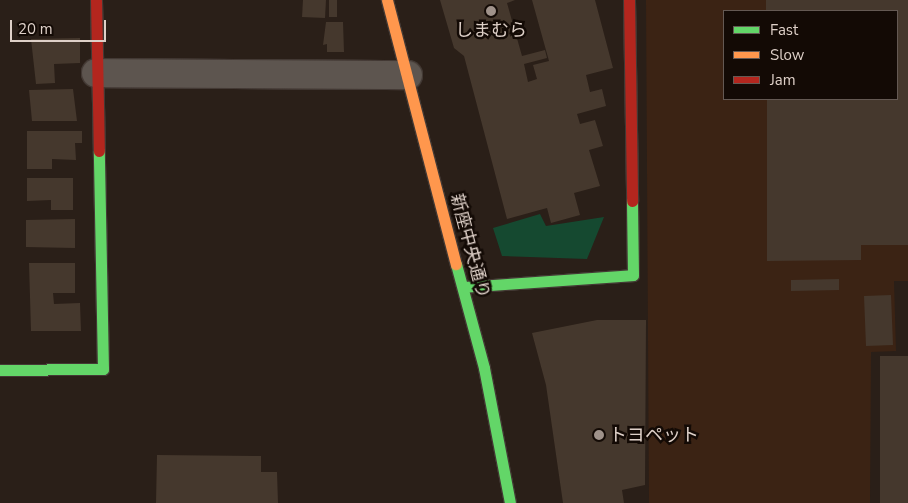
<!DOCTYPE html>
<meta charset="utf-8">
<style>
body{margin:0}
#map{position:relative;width:908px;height:503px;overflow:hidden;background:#2a1f18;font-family:"Nunito Sans","Noto Sans JP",sans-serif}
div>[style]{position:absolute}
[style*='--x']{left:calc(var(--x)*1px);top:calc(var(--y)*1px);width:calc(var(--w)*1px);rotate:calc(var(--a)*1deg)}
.built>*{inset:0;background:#3b2314}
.green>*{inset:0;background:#154930}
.building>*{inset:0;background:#45382d}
.roads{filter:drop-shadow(1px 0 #433934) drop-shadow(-1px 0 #433934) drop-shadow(0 1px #433934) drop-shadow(0 -1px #433934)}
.street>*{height:28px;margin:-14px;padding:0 14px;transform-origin:14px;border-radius:14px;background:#5d554f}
.fast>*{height:11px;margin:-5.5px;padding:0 5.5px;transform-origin:5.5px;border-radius:5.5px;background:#63d668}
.slow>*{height:11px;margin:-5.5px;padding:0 5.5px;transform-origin:5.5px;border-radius:5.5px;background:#ff974d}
.jam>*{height:11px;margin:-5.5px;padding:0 5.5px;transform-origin:5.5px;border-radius:5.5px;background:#b3261e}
.dots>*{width:14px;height:14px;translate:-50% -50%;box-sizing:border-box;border:2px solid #130a05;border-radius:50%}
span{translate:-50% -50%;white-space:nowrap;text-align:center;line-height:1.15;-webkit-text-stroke:5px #130a05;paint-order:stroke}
.poi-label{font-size:18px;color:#ded0c8}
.left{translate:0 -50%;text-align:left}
.street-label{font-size:18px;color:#ded0c8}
.legend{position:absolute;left:723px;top:10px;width:175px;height:90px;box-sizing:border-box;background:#130a05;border:1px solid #645953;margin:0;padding:6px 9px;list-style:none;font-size:15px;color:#ded0c8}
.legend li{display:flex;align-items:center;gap:10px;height:25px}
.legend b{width:25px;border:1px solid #645953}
.scale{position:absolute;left:10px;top:20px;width:96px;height:22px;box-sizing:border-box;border:2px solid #ded0c8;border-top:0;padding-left:6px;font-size:15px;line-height:18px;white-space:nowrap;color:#ded0c8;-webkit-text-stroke:4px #130a05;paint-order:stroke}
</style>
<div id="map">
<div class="built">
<i style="clip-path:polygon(evenodd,646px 0,908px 0,908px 281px,894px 281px,896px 351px,871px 352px,870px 503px,649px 503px,646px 0,724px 11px,897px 11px,897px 99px,724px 99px,724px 11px)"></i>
</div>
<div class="green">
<i style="clip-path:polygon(540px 214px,546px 226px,604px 217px,587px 259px,502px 256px,493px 228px)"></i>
</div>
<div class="building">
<i style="clip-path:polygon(303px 0,326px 0,325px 18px,302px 17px)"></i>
<i style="clip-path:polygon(329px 0,337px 0,337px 17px,329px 17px)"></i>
<i style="clip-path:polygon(440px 0,515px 0,507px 3px,522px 56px,545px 50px,547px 58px,524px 64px,528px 82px,537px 79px,533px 65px,549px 61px,532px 0,595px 0,613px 68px,586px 75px,590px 92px,602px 89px,606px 106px,577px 114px,580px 124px,595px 120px,603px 146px,589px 150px,600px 186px,574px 193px,580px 215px,551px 223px,547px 208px,507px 219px,464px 56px,454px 48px)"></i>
<i style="clip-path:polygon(766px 0,908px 0,908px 245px,861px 245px,861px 260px,767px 261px,767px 99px,897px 99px,897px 11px,766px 11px)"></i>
<i style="clip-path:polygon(326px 22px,343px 22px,344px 52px,327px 52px,327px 44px,323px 45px)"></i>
<i style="clip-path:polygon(80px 38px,80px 63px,54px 64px,55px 83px,36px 84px,31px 39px)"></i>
<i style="clip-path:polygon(73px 89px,77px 121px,32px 121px,29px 90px)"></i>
<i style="clip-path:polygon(27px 131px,82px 131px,82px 143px,75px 143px,76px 160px,52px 159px,52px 169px,27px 169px)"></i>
<i style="clip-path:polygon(27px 178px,73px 178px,73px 210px,51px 210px,51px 200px,27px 201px)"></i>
<i style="clip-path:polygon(75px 219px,75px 248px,26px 247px,26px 220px)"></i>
<i style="clip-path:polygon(29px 263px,75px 263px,75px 293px,53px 293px,54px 304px,80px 303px,81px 331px,31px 331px)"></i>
<i style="clip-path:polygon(839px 279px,839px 290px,791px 291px,791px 280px)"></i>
<i style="clip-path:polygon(891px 295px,893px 345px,866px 346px,864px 296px)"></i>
<i style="clip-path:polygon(597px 320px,646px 320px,645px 485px,622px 490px,624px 503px,563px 503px,546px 385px,532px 333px)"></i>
<i style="clip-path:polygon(880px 356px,908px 356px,908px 503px,880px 503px)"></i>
<i style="clip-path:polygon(157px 455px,261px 456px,261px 472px,277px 472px,278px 503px,156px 503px)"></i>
</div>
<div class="roads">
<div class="street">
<i style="--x:96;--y:73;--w:312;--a:0.4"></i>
</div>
<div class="fast">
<i style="--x:456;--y:264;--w:108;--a:74.9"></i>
<i style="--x:484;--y:368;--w:137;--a:79.1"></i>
<i style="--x:463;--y:287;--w:170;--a:-4"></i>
<i style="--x:633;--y:275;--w:74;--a:-90.8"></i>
<i style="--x:0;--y:370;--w:103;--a:-0.6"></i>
<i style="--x:103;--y:369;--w:218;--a:-91.1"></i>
</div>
<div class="slow">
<i style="--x:387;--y:0;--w:273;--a:75.4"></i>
</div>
<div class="jam">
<i style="--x:96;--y:0;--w:151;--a:88.9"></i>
<i style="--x:629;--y:0;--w:201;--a:89.1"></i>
</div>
</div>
<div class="dots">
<i style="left:491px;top:11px;background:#9f928a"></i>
<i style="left:599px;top:435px;background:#9f928a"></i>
</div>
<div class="poi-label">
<span style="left:491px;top:30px">しまむら</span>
<span class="left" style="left:609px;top:435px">トヨペット</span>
</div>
<div class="street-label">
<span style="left:470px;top:246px;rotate:75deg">新座中央通り</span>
</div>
<ul class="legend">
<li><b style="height:6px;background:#63d668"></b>Fast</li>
<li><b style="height:6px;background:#ff974d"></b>Slow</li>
<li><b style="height:6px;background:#b3261e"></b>Jam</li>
</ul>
<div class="scale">20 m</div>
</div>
